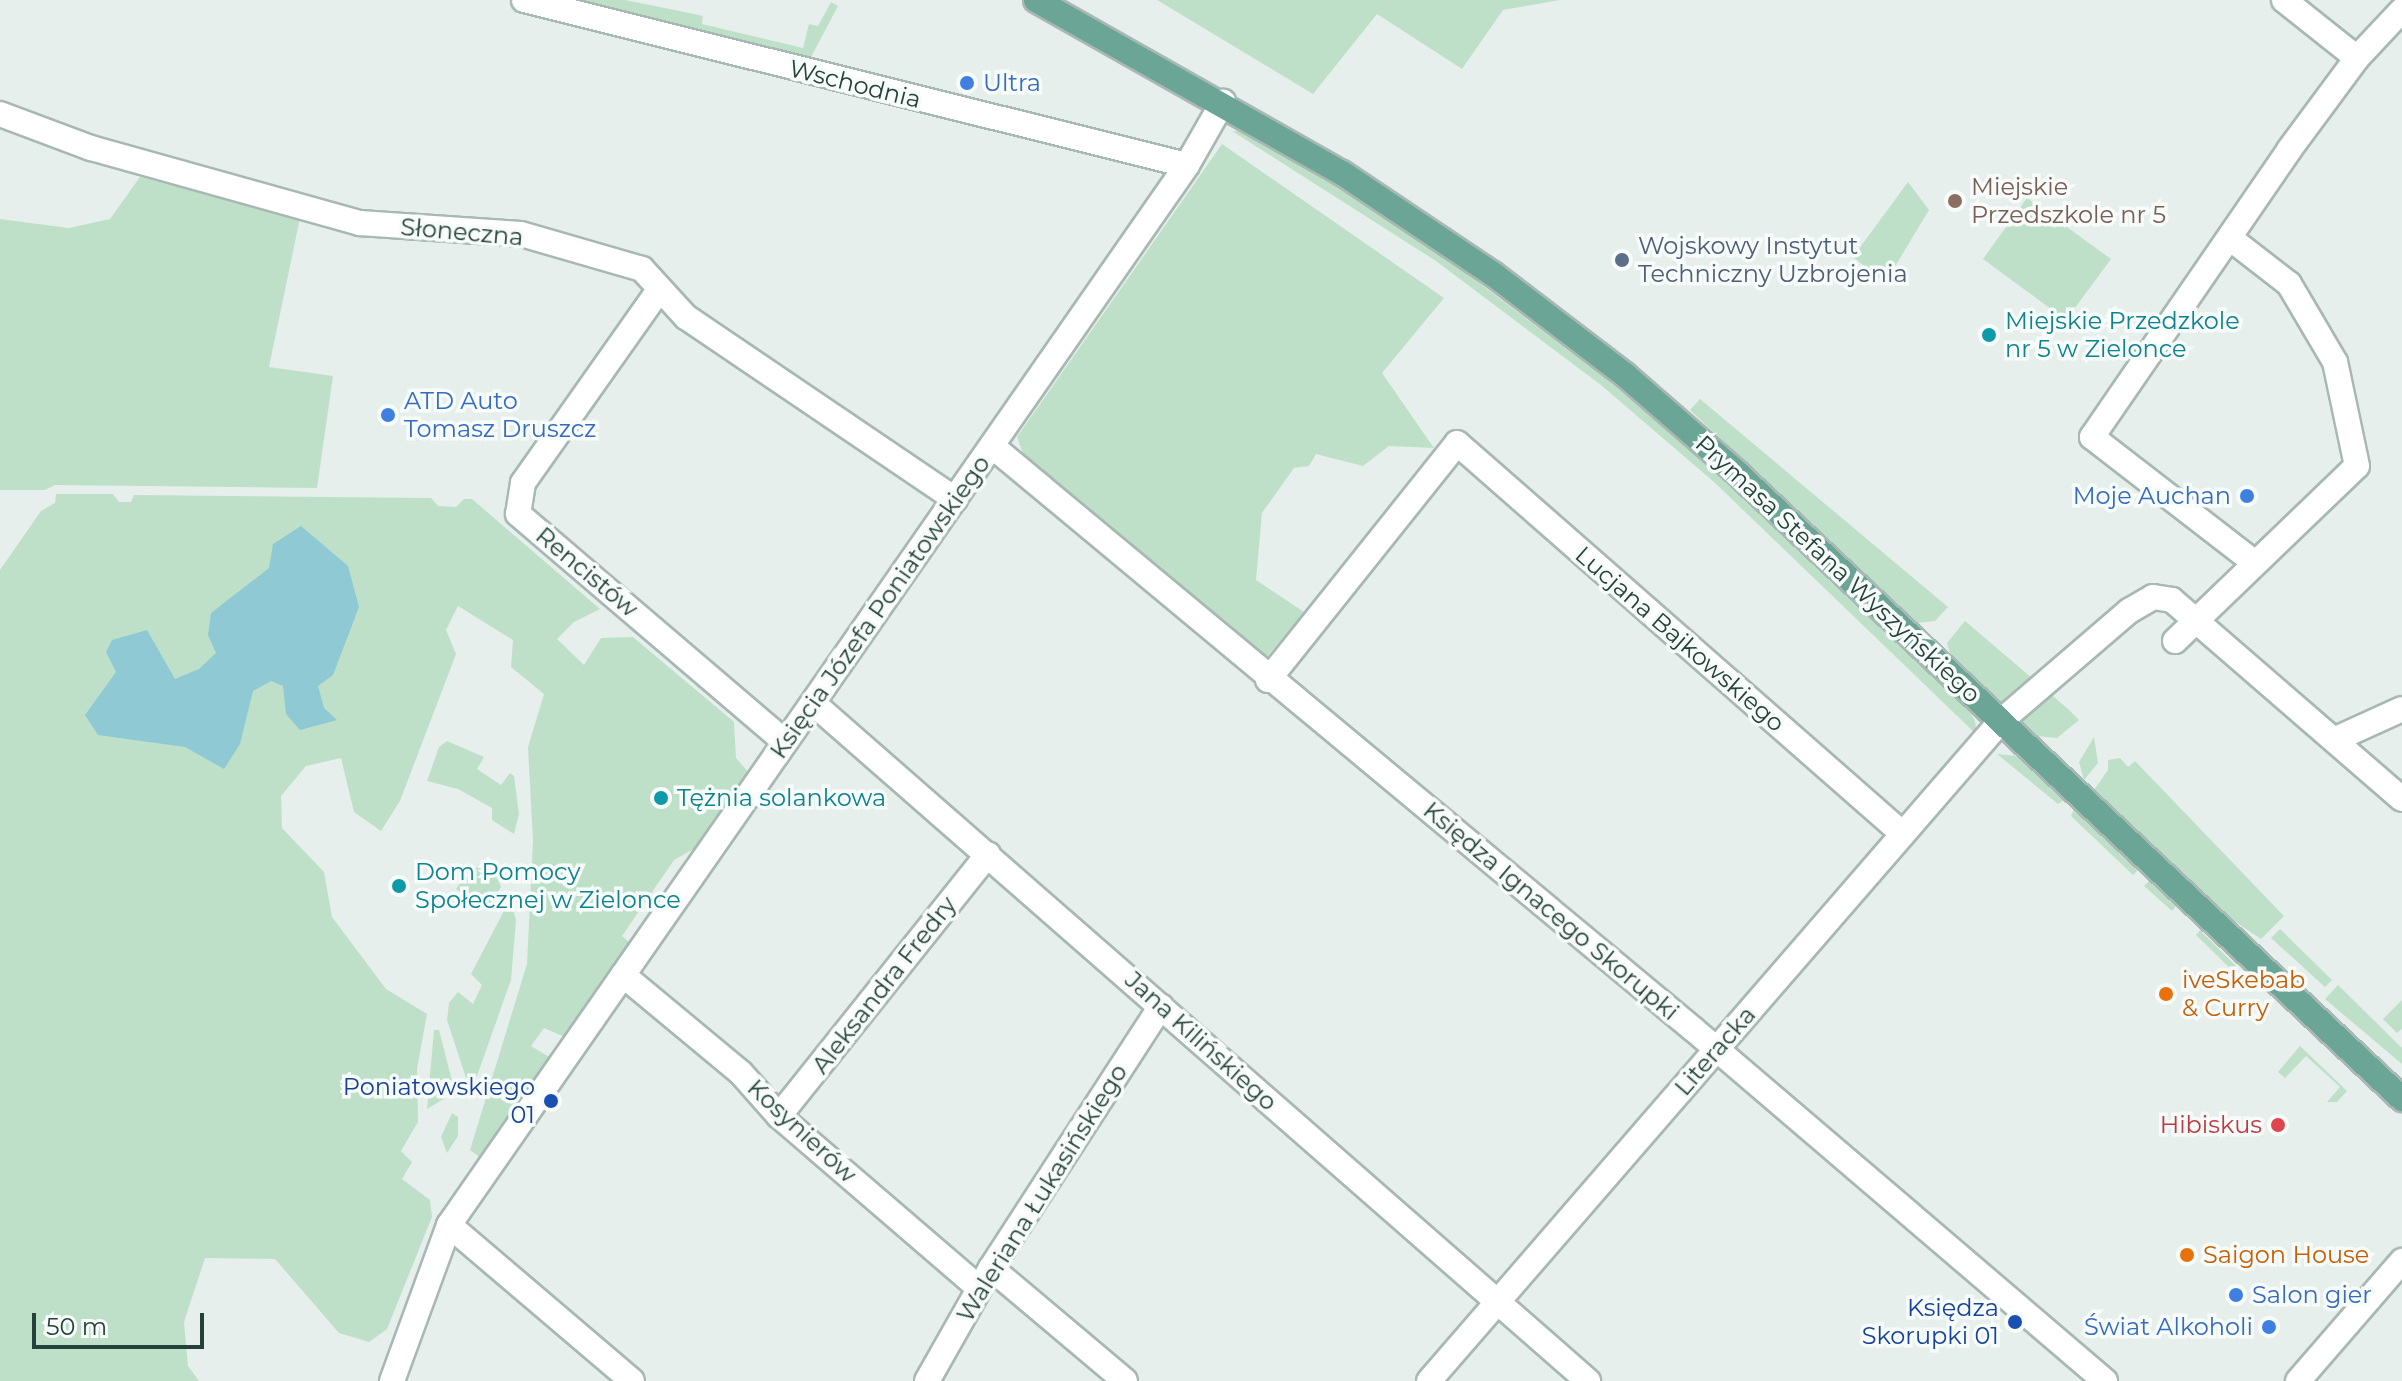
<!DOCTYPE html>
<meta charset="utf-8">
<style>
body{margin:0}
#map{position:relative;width:2402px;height:1381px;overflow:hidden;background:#e6efeb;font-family:Montserrat,sans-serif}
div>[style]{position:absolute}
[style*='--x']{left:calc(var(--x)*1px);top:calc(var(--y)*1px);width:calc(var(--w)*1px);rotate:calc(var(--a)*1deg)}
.green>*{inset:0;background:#bfe0c8}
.water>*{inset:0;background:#8ec9d4}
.roads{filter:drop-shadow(2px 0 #a8b8b2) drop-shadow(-2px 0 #a8b8b2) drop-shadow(0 2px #a8b8b2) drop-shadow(0 -2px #a8b8b2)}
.minor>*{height:24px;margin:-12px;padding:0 12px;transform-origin:12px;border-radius:12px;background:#fff}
.major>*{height:24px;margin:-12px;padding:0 12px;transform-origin:12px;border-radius:12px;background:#6aa596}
.dots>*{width:22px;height:22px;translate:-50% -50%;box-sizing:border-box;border:4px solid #f7fbf9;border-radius:50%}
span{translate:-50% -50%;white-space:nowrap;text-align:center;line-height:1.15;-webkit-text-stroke:7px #f7fbf9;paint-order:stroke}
.shop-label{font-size:24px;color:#366cbe}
.left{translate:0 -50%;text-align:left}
.right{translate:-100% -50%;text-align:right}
.street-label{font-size:24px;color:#24423a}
.education-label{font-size:24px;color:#785e54}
.service-label{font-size:24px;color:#4e5e75}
.culture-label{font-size:24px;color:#0d838f}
.food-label{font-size:24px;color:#c56008}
.transit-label{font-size:24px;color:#164399}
.health-label{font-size:24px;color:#be3a42}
.scale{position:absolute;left:32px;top:1313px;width:172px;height:36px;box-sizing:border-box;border:4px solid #24423a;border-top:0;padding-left:10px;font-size:24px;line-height:28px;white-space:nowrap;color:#24423a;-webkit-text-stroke:6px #f7fbf9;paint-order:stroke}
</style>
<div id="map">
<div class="green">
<i style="clip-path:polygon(572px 0,625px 0,675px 10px,703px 16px,702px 24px,803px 48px,809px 24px,818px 26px,831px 2px,838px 6px,810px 59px)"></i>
<i style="clip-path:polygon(1157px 0,1560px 0,1503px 10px,1462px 69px,1377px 14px,1313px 94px)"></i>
<i style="clip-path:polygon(1232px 131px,1243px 131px,1282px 151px,1441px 254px,1606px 379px,1718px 474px,1968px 708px,1975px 721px,1977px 735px,1714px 482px,1601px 385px,1436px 261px)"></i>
<i style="clip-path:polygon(1222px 144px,1444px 298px,1382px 373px,1434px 448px,1389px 446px,1363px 466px,1316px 454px,1309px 466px,1294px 468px,1262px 513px,1256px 580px,1304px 612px,1265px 659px,1026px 462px,1017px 437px)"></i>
<i style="clip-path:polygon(140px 177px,300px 218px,269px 367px,333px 376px,317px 488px,55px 485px,45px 490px,0 490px,0 219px,69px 228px,110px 219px)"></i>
<i style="clip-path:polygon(1908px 182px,1929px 210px,1885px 283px,1853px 257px)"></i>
<i style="clip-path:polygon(2027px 198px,2111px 259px,2066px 320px,1983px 259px)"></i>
<i style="clip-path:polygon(1700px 399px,1948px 607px,1935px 621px,1916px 623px,1690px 410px)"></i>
<i style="clip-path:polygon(56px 494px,113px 494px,119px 502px,131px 502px,134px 495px,431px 498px,438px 506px,456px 507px,464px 499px,472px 499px,600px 609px,574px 622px,557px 639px,584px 665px,601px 638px,633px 637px,734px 722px,736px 758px,748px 772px,699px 846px,674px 860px,622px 936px,630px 943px,565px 1037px,544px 1028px,531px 1046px,551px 1058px,482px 1159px,470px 1150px,527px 964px,533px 841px,528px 747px,544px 694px,511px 667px,513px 640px,458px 606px,446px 630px,456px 654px,400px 801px,381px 831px,354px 812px,341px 758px,306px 766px,281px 796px,282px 828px,324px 872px,332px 917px,386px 989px,427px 1014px,417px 1069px,418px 1122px,401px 1151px,412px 1162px,402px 1179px,430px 1200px,432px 1217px,387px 1329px,369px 1342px,339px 1333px,275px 1259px,205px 1258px,184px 1322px,188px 1366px,199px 1381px,0 1381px,0 570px,41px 511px,55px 503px)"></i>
<i style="clip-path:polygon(1965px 621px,2067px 708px,2079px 720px,2057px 738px,2036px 736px,1950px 654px,1947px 643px)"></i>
<i style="clip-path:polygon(2094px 737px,2098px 763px,2084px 780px,2079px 762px)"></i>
<i style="clip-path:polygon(447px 741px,484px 757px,477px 769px,501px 785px,510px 773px,514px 776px,519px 814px,514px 834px,492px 820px,492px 808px,458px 789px,427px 781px,439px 747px)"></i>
<i style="clip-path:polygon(1997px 754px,2017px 756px,2064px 800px,2058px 804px)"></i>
<i style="clip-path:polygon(2120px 758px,2128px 767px,2135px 761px,2284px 916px,2261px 939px,2234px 921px,2094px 790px,2108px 770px,2108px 760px)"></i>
<i style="clip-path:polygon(2074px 809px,2138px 870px,2133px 875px,2071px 816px)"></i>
<i style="clip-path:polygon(480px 866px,496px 875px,501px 887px,487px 911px,456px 889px,469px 870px)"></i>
<i style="clip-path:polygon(2149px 881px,2176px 906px,2172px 911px,2144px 886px)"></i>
<i style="clip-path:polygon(506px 907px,513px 909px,516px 920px,511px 980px,477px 1076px,466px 1078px,447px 1020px,449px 1003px,458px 992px,473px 1004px,482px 985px,471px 974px)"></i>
<i style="clip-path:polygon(2280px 929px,2332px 980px,2325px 987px,2271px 938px)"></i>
<i style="clip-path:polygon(2200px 930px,2238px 968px,2238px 976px,2196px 935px)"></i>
<i style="clip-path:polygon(2338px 985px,2402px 1048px,2402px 1064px,2325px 999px)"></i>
<i style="clip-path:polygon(2402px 1000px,2402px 1029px,2397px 1033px,2383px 1019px)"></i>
<i style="clip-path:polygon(434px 1030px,439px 1030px,452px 1081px,447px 1097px,427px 1109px)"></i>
<i style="clip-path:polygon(2300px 1046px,2347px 1091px,2337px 1102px,2327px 1102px,2340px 1087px,2306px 1056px,2285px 1078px,2278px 1072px)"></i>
<i style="clip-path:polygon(452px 1113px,458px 1117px,458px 1136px,447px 1153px,441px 1137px)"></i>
</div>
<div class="water">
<i style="clip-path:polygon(301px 526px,348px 566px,359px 607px,333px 675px,318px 686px,324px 708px,337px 720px,300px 730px,286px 714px,283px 686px,271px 681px,253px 691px,240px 744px,224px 769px,185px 747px,98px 735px,85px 715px,116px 672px,106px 652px,112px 640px,147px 630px,175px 679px,199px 669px,216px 653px,208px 635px,211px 613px,269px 568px,273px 544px)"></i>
</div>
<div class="roads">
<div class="minor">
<i style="--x:524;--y:0;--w:683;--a:13.98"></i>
<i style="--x:2284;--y:0;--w:93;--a:38.5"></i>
<i style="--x:0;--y:114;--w:97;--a:20.5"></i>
<i style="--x:91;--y:148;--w:279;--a:15.6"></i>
<i style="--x:360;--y:223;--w:161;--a:3.9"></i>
<i style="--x:521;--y:234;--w:126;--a:16.1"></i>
<i style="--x:642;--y:269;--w:65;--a:47.5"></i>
<i style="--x:686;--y:317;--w:325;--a:34.1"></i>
<i style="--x:659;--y:290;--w:236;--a:125.2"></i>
<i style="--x:523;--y:483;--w:31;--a:99"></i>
<i style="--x:518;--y:514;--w:351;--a:40.5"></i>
<i style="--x:992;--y:446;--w:912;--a:39.75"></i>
<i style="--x:1693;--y:1029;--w:542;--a:40.51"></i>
<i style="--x:2255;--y:563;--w:206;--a:-142.3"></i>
<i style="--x:2092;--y:437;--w:348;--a:-55.5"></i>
<i style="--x:2289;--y:150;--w:114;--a:-53.5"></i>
<i style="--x:2357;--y:58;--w:66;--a:-46.8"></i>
<i style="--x:2175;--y:641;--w:252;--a:-43.9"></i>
<i style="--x:2357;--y:466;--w:106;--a:-101.9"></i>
<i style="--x:2335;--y:362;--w:91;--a:-120.5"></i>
<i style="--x:2289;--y:284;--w:73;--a:-142.2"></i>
<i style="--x:1268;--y:680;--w:303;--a:-51.4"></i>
<i style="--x:1457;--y:443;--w:593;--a:41.24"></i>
<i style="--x:813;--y:703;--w:1030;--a:41.18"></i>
<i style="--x:2336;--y:739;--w:72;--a:-24.4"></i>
<i style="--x:623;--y:975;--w:153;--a:39.7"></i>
<i style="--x:741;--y:1073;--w:57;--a:48.5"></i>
<i style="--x:779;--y:1116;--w:264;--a:40.7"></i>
<i style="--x:779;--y:1116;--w:335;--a:-51.4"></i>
<i style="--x:449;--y:1225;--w:240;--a:40.4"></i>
<i style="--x:991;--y:1268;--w:175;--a:40.1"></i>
<i style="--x:392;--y:1381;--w:166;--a:-69.9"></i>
<i style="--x:449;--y:1225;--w:1292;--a:-55.15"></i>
<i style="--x:1187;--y:165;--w:73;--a:-60.3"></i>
<i style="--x:927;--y:1381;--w:130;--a:-60.5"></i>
<i style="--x:991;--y:1268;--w:312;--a:-57"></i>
<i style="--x:1429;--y:1381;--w:873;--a:-49.09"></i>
<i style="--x:2001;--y:721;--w:169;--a:-40.7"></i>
<i style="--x:2129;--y:611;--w:28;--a:-30"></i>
<i style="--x:2153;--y:597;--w:19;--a:9"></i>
<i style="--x:2172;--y:600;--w:304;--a:40.9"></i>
<i style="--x:2298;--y:1381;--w:159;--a:-49.1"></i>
</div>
<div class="major">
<i style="--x:1036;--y:0;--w:352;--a:29.5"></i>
<i style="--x:1342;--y:173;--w:182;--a:33.8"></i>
<i style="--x:1493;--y:274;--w:166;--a:37.4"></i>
<i style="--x:1625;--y:375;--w:147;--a:41.1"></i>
<i style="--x:1736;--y:472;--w:915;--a:43.27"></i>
</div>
</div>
<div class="dots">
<i style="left:967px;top:83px;background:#3f7fe0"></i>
<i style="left:1955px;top:201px;background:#8d6e63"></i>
<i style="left:1622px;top:260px;background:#5c6f8a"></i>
<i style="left:1989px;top:335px;background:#0f9aa8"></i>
<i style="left:388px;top:415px;background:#3f7fe0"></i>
<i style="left:2247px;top:496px;background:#3f7fe0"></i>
<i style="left:661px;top:798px;background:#0f9aa8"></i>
<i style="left:399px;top:886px;background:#0f9aa8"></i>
<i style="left:2166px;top:994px;background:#e8710a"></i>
<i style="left:551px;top:1101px;background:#1a4fb4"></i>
<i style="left:2278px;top:1125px;background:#e0444e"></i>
<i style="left:2187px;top:1255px;background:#e8710a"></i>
<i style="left:2236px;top:1295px;background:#3f7fe0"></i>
<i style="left:2015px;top:1322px;background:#1a4fb4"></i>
<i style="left:2269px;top:1327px;background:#3f7fe0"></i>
</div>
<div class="shop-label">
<span class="left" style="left:983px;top:83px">Ultra</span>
<span class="left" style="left:404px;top:415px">ATD Auto<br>Tomasz Druszcz</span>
<span class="right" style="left:2231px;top:496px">Moje Auchan</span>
<span class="left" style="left:2252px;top:1295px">Salon gier</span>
<span class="right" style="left:2253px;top:1327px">Świat Alkoholi</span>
</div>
<div class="street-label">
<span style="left:855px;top:84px;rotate:14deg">Wschodnia</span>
<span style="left:462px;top:232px;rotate:5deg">Słoneczna</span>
<span style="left:1838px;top:569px;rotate:43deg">Prymasa Stefana Wyszyńskiego</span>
<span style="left:587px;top:572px;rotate:40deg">Rencistów</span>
<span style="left:880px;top:607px;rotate:-55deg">Księcia Józefa Poniatowskiego</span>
<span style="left:1680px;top:639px;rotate:41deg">Lucjana Bajkowskiego</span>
<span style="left:1551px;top:911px;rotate:40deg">Księdza Ignacego Skorupki</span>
<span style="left:884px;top:985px;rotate:-52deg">Aleksandra Fredry</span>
<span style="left:1201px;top:1041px;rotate:42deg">Jana Kilińskiego</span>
<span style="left:1715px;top:1051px;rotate:-49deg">Literacka</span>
<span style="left:802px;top:1131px;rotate:43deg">Kosynierów</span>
<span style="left:1042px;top:1193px;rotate:-58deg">Waleriana Łukasińskiego</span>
</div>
<div class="education-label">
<span class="left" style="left:1971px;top:201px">Miejskie<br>Przedszkole nr 5</span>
</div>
<div class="service-label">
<span class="left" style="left:1638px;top:260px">Wojskowy Instytut<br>Techniczny Uzbrojenia</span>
</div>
<div class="culture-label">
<span class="left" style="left:2005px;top:335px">Miejskie Przedzkole<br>nr 5 w Zielonce</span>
<span class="left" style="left:677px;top:798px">Tężnia solankowa</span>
<span class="left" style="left:415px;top:886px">Dom Pomocy<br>Społecznej w Zielonce</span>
</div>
<div class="food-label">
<span class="left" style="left:2182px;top:994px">iveSkebab<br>&amp; Curry</span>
<span class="left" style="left:2203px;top:1255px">Saigon House</span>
</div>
<div class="transit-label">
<span class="right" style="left:535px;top:1101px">Poniatowskiego<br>01</span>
<span class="right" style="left:1999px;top:1322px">Księdza<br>Skorupki 01</span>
</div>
<div class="health-label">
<span class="right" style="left:2262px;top:1125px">Hibiskus</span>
</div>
<div class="scale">50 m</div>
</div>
